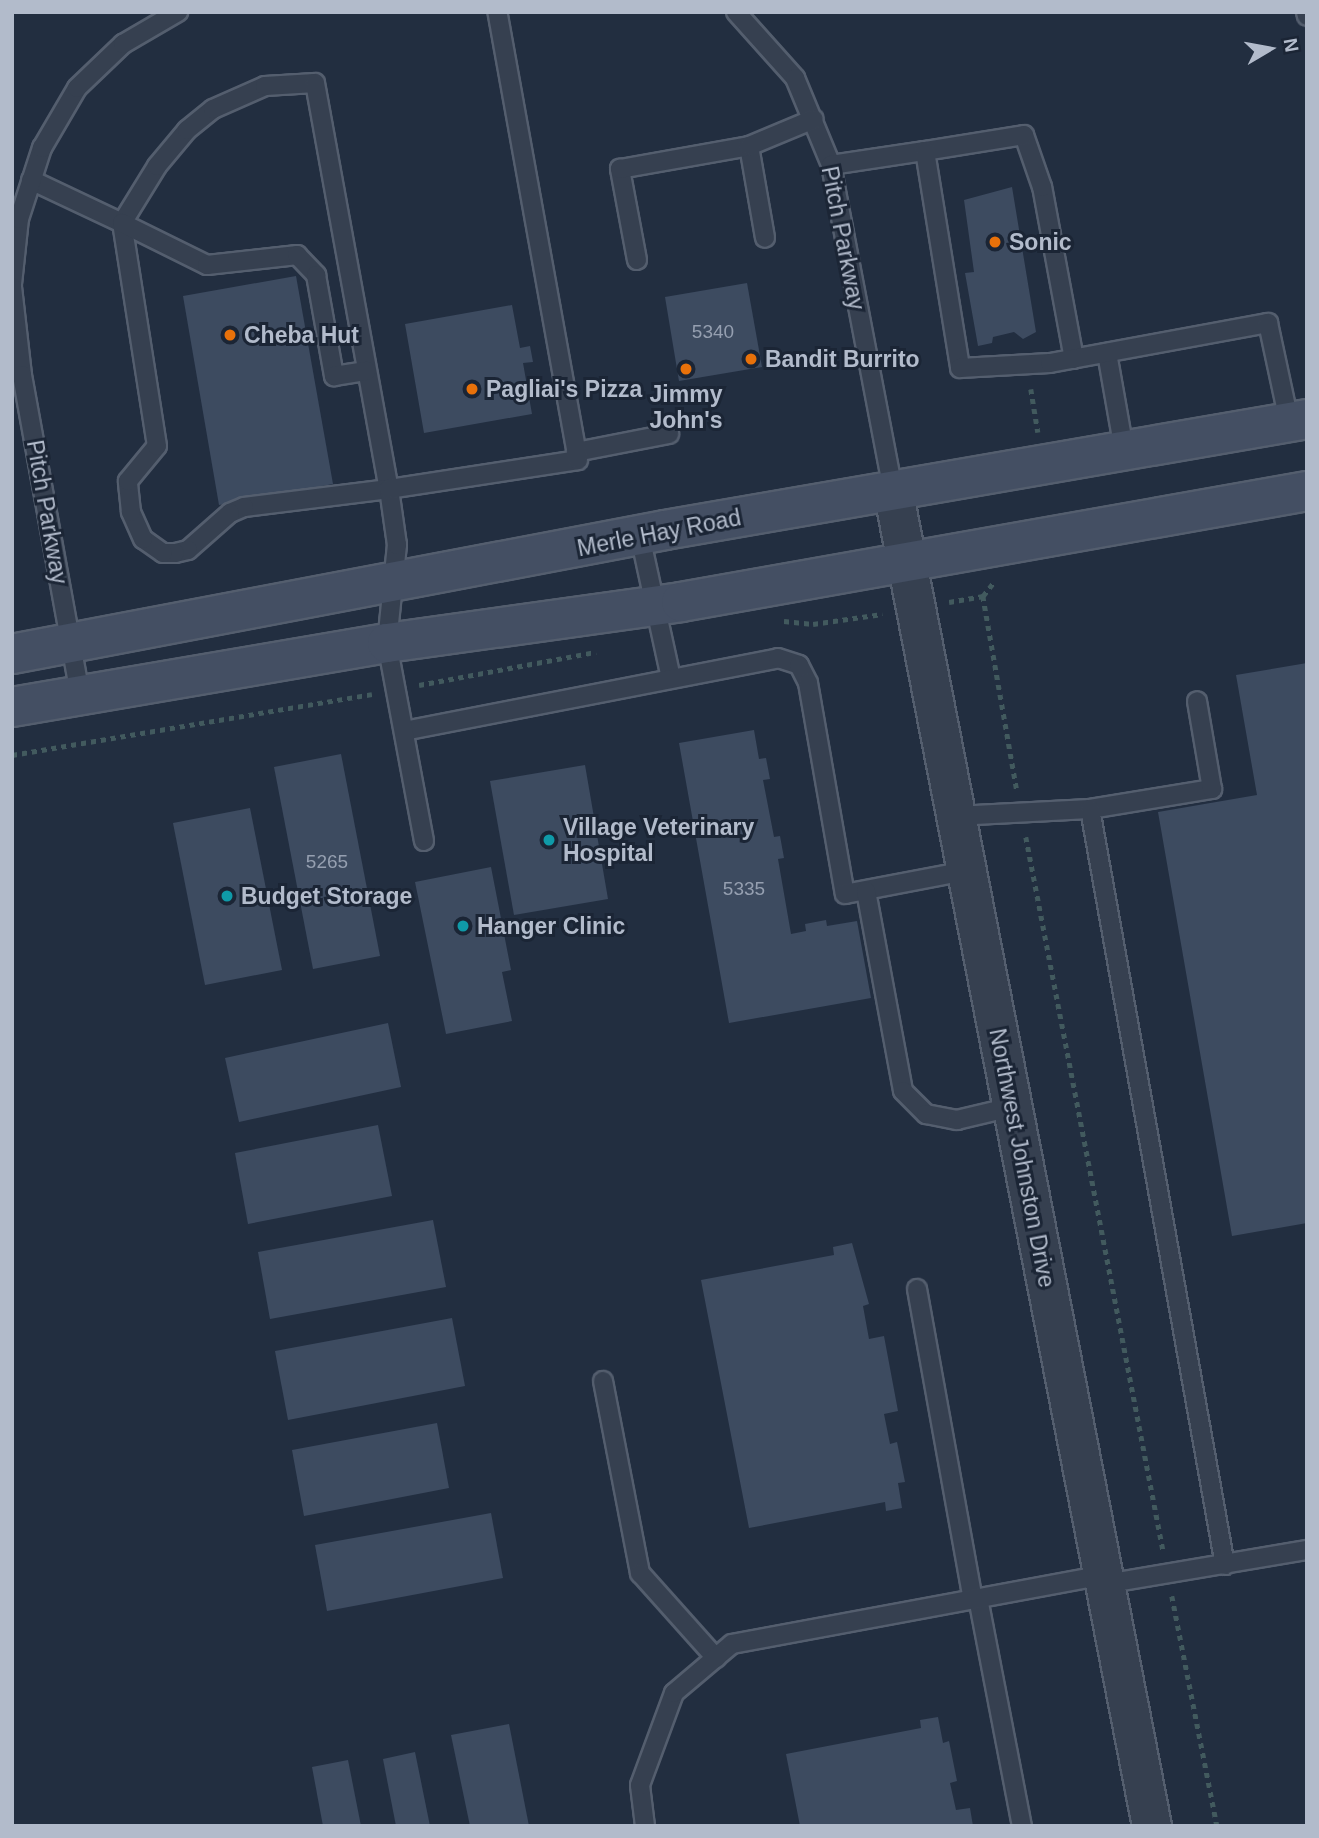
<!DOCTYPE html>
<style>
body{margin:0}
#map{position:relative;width:1319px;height:1838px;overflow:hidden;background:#222e40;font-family:Arial,sans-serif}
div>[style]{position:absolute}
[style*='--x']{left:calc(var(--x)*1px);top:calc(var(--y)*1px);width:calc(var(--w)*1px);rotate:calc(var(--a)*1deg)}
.building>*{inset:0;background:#3d4b60}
.path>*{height:4.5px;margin-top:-2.25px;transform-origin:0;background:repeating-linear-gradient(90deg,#425a5e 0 5px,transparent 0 10px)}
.roads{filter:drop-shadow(2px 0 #545e6e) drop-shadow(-2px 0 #545e6e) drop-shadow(0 2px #545e6e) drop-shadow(0 -2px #545e6e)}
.service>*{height:18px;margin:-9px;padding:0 9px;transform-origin:9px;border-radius:9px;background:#364050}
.tertiary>*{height:38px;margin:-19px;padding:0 19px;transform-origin:19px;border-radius:19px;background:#364050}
.secondary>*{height:38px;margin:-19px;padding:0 19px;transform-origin:19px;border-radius:19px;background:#444f63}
.dots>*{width:19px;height:19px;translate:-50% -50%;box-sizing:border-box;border:4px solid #1b2535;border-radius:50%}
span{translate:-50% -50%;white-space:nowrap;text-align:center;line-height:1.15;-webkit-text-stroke:6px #1b2535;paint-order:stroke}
.number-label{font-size:19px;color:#959fb0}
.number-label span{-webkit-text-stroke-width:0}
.street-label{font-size:23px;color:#b2bbcb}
.poi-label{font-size:23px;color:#b2bbcb;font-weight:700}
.left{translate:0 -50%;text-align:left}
.frame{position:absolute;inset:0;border:14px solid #b2bbcb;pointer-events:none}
.north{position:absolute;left:1235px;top:14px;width:70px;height:70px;-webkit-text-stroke:5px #1b2535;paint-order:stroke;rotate:80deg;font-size:19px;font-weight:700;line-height:28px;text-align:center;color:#b2bbcb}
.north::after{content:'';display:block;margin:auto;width:24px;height:32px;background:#b2bbcb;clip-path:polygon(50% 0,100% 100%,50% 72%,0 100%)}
</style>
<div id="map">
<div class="building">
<i style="clip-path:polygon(1012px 187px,1036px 332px,1023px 339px,1014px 332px,993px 337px,992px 343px,978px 346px,965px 273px,974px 272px,964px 200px)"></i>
<i style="clip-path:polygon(296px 276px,333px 484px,219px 505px,183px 296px)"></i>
<i style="clip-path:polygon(747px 283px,762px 367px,679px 381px,665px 297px)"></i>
<i style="clip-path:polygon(512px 305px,520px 348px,530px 346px,533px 362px,523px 363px,532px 414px,424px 433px,405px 324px)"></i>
<i style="clip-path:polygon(1307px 663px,1307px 1223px,1232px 1236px,1158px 812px,1257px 795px,1236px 675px)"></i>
<i style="clip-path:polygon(754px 730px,759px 759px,766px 758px,770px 779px,763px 780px,774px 837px,780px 836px,784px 858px,778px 859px,791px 934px,806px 931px,805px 924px,826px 920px,827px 926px,857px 921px,871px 998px,729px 1023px,679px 743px)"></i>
<i style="clip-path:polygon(341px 754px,380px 956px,313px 969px,274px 767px)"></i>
<i style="clip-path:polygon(585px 765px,608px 899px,514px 915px,490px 781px)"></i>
<i style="clip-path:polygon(250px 808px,282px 970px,205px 985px,173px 823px)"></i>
<i style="clip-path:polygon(491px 867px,511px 970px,502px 972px,512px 1021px,446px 1034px,415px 882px)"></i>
<i style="clip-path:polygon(388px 1023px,401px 1087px,239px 1122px,225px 1058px)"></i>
<i style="clip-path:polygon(378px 1125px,392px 1196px,248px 1224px,235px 1153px)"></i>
<i style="clip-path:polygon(433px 1220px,446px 1287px,270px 1319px,258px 1252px)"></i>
<i style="clip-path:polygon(852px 1243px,869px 1304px,863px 1306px,869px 1339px,884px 1336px,898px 1411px,884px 1414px,890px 1444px,897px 1442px,905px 1482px,898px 1483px,902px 1508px,886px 1511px,885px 1502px,749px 1528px,701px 1280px,834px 1255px,833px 1247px)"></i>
<i style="clip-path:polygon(452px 1318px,465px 1386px,288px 1420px,275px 1351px)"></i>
<i style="clip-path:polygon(437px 1423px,449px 1488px,304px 1516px,292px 1450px)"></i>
<i style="clip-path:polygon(491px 1513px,503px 1578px,327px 1611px,315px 1545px)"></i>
<i style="clip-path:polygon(938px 1717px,943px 1743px,949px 1741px,957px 1781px,950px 1783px,956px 1810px,970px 1808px,973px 1826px,800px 1826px,786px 1754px,921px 1728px,920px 1720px)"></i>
<i style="clip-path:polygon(509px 1724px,529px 1826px,470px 1826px,451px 1735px)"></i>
<i style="clip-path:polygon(415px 1752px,430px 1826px,396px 1826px,383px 1759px)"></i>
<i style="clip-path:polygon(348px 1760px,361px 1826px,323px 1826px,312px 1767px)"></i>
</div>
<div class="path">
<i style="--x:1031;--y:389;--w:44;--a:80.8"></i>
<i style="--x:983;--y:596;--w:197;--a:80.1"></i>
<i style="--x:949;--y:602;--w:35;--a:-10"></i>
<i style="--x:983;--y:596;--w:16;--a:-52"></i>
<i style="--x:784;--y:621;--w:29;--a:6"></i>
<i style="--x:813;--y:624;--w:70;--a:-8.2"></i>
<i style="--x:419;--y:685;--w:180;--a:-10.6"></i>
<i style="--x:12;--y:755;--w:365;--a:-9.6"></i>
<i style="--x:1026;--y:837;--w:726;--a:79.12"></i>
<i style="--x:1172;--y:1596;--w:234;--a:78.9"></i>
</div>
<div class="roads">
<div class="service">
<i style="--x:736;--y:12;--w:89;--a:48.2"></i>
<i style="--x:795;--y:78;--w:94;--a:67.5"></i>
<i style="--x:831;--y:165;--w:331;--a:79.2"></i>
<i style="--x:1306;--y:12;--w:4;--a:76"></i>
<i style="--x:749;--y:146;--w:93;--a:80.1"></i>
<i style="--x:831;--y:165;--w:95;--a:-8.5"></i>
<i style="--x:31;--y:180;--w:101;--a:25.3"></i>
<i style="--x:122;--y:223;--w:67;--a:-58.4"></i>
<i style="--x:157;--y:166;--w:47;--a:-50.2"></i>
<i style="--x:187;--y:130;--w:33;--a:-39"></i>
<i style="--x:213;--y:109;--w:57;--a:-23.9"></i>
<i style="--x:265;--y:86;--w:50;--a:-3.4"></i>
<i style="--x:315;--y:83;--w:413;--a:79.7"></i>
<i style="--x:389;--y:489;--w:146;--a:172.9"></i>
<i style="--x:244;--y:507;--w:15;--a:157"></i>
<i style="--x:230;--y:513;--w:56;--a:138.6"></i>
<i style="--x:188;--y:550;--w:13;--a:167"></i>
<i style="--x:175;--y:553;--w:12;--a:180"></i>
<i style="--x:163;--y:553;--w:24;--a:-145"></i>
<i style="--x:143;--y:539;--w:30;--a:-114"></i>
<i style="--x:131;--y:512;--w:31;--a:-96"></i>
<i style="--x:128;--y:481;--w:45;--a:-50.4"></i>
<i style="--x:157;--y:446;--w:226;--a:-98.9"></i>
<i style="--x:122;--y:223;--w:95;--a:26.3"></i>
<i style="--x:207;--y:265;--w:91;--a:-6.3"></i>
<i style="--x:297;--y:255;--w:28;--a:46"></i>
<i style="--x:316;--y:275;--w:103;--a:79.9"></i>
<i style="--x:334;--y:376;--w:33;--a:-9"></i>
<i style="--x:637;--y:260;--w:93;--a:-100.6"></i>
<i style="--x:620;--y:169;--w:131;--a:-10.1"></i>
<i style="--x:749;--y:146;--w:70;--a:-22.6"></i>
<i style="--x:12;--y:284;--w:65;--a:-83.9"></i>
<i style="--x:19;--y:219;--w:75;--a:-72.1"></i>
<i style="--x:42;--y:148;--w:69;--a:-59.7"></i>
<i style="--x:77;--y:88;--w:64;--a:-43.7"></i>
<i style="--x:123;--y:44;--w:64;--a:-30.2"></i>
<i style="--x:12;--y:287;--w:89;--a:83.5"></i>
<i style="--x:22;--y:375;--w:325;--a:79.7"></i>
<i style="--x:1107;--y:353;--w:97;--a:80"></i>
<i style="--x:1074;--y:359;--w:175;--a:-100.5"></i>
<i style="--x:1042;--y:187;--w:55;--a:-109.1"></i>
<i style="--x:1024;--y:135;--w:100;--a:170.8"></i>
<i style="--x:925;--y:151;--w:220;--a:80.8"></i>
<i style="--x:960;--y:368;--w:90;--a:-3.2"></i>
<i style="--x:1050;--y:363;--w:222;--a:-10.4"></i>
<i style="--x:1268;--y:323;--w:100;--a:77.9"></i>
<i style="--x:576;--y:452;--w:95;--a:-11"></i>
<i style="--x:640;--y:536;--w:145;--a:77.7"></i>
<i style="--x:404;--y:731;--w:381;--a:-11"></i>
<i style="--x:778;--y:658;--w:22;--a:18"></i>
<i style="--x:799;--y:665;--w:20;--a:63"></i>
<i style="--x:808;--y:683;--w:214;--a:80.1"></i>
<i style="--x:845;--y:894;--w:123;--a:-10.8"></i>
<i style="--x:1090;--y:809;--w:124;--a:-9.3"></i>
<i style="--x:1212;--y:789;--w:89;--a:-99.7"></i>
<i style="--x:955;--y:816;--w:135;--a:-3"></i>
<i style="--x:1090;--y:809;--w:768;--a:79.88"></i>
<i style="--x:424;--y:841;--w:201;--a:-100.6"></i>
<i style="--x:387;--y:643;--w:99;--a:-84.2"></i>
<i style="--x:397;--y:545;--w:57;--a:-98.1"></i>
<i style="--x:389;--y:489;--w:191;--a:-8.7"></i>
<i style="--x:578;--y:460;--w:455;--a:-100.2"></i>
<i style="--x:866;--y:891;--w:203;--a:79.5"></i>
<i style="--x:903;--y:1091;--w:33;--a:45"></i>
<i style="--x:926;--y:1114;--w:32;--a:11"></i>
<i style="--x:957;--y:1120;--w:57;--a:-13.3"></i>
<i style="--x:917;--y:1289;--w:315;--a:79.8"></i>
<i style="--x:603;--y:1381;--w:196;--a:79.1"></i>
<i style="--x:640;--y:1573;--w:114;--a:48.2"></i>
<i style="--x:1105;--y:1584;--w:205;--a:-9.6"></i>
<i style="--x:978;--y:1598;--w:232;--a:79.1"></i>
<i style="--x:645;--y:1826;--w:41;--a:-97"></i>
<i style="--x:640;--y:1785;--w:98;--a:-69.7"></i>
<i style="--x:674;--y:1693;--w:76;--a:-40.2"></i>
<i style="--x:732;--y:1644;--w:377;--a:-10.5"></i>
</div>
<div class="tertiary">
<i style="--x:893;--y:490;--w:1361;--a:79.03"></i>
</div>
<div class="secondary">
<i style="--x:12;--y:654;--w:665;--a:-10.75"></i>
<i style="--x:665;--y:530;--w:652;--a:-9.81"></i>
<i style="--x:12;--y:707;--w:380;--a:-9.7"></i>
<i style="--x:387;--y:643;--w:297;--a:-7.9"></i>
<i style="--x:681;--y:602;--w:636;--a:-10.05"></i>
</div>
</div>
<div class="dots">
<i style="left:995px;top:242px;background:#e8710a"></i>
<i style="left:230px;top:335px;background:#e8710a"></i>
<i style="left:751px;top:359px;background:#e8710a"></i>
<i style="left:686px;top:369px;background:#e8710a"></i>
<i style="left:472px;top:389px;background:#e8710a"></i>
<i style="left:549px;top:840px;background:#0f9aa8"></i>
<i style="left:227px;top:896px;background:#0f9aa8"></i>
<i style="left:463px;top:926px;background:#0f9aa8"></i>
</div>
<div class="number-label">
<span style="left:713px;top:332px">5340</span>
<span style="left:327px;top:862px">5265</span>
<span style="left:744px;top:889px">5335</span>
</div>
<div class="street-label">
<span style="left:843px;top:238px;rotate:79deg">Pitch Parkway</span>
<span style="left:47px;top:512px;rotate:80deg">Pitch Parkway</span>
<span style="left:659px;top:533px;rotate:-11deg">Merle Hay Road</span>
<span style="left:1022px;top:1158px;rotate:79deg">Northwest Johnston Drive</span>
</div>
<div class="poi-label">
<span class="left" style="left:1009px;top:242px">Sonic</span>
<span class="left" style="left:244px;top:335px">Cheba Hut</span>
<span class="left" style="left:765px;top:359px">Bandit Burrito</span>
<span class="left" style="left:486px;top:389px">Pagliai's Pizza</span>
<span style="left:686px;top:407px">Jimmy<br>John's</span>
<span class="left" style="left:563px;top:840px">Village Veterinary<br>Hospital</span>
<span class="left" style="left:241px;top:896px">Budget Storage</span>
<span class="left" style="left:477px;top:926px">Hanger Clinic</span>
</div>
<div class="frame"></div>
<div class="north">N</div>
</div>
